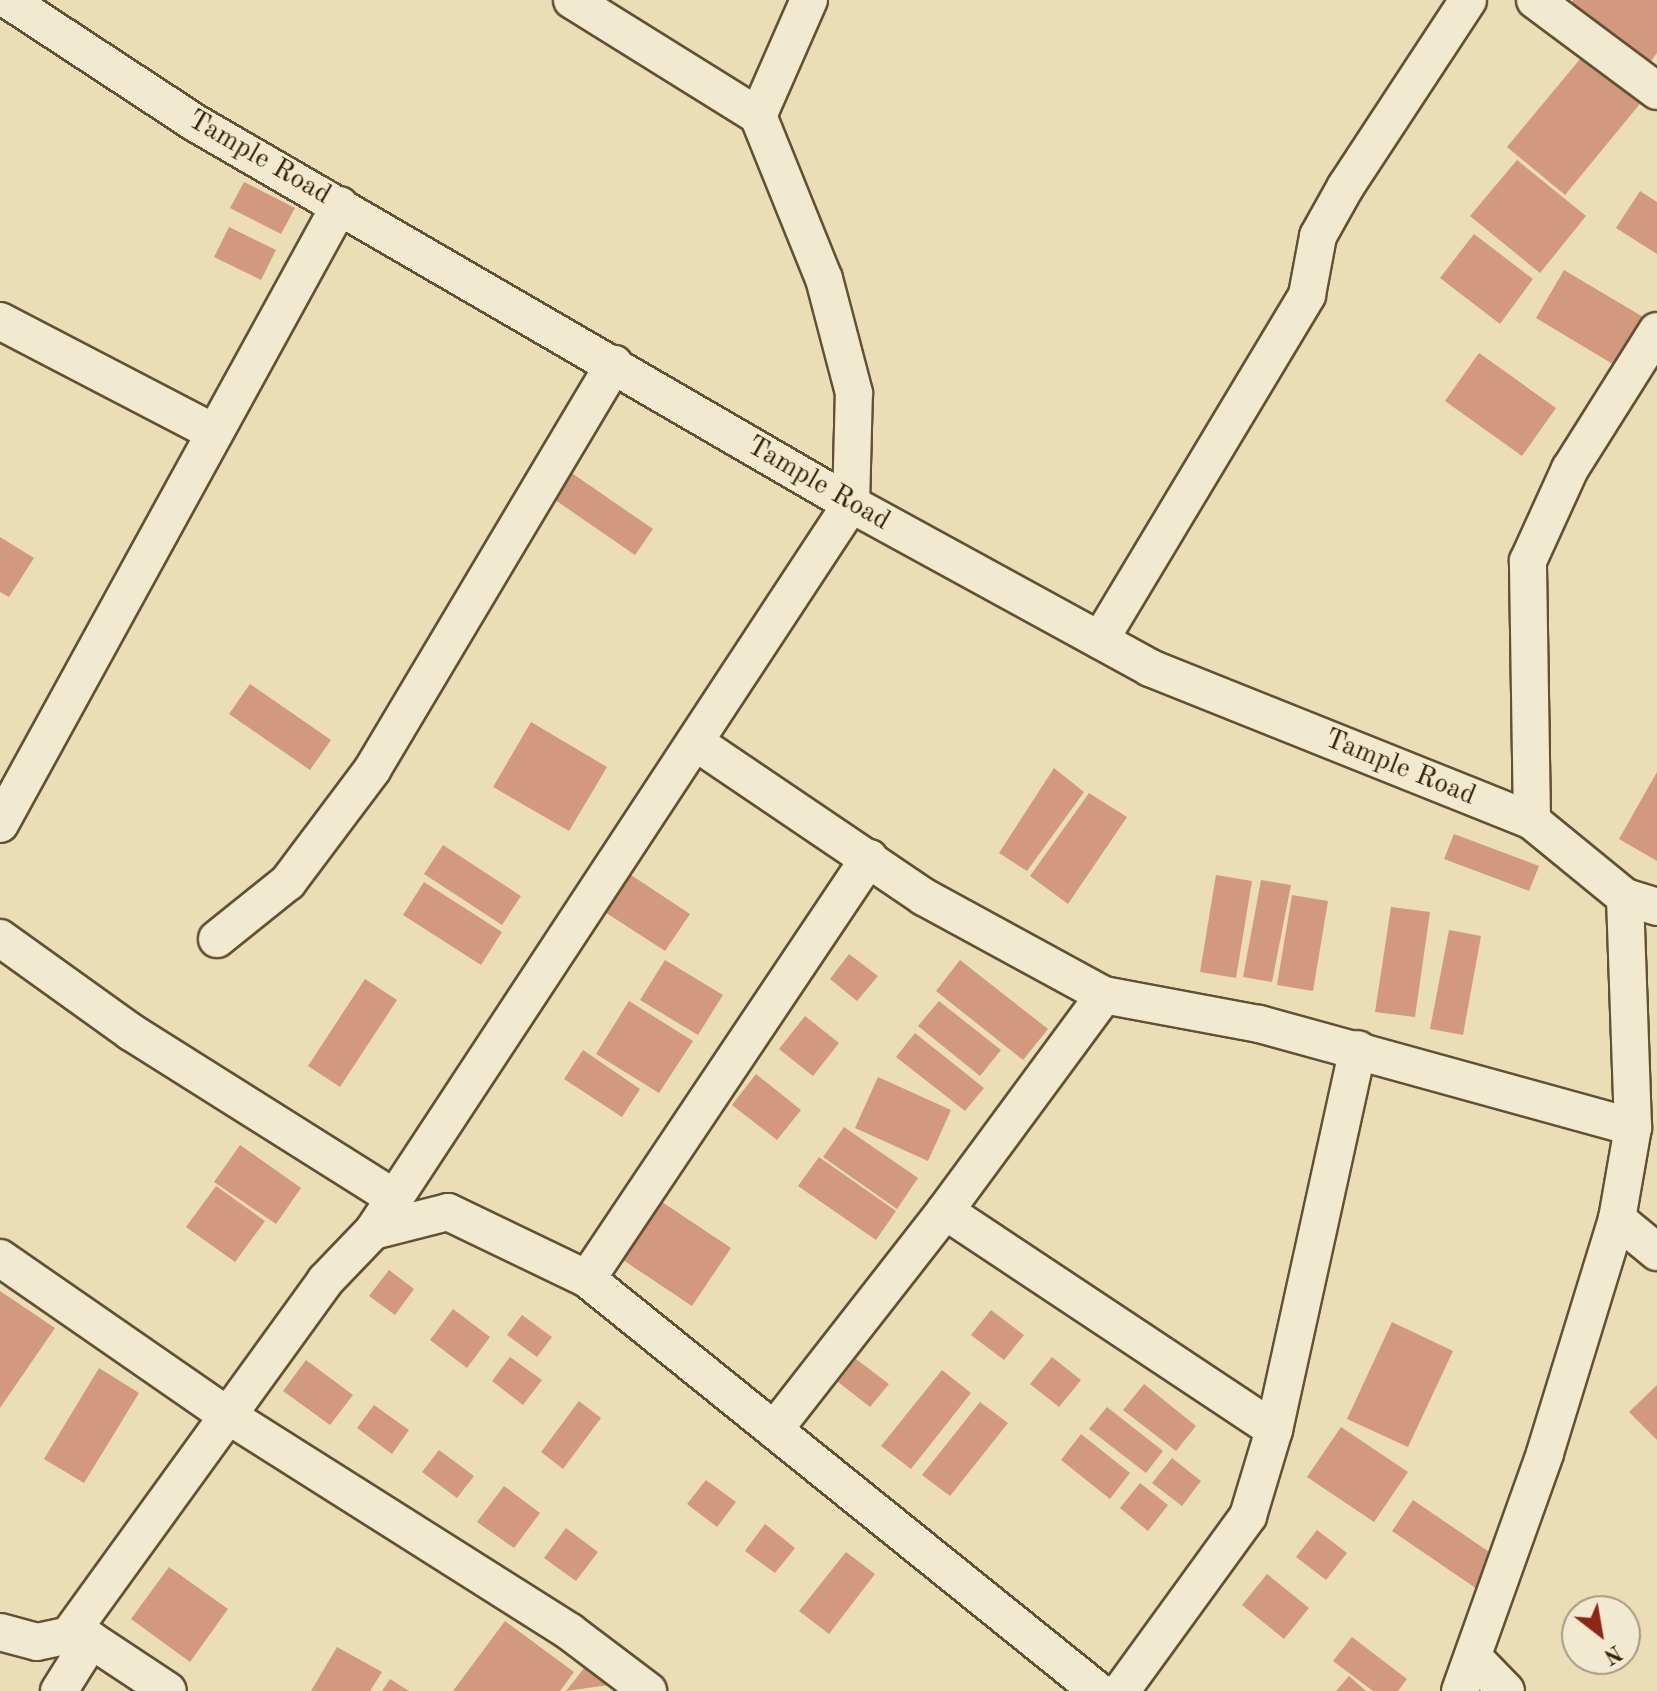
<!DOCTYPE html>
<style>
body{margin:0}
#map{position:relative;width:1657px;height:1691px;overflow:hidden;background:#ebdeb7;font-family:"Old Standard TT",serif}
div>[style]{position:absolute}
[style*='--x']{left:calc(var(--x)*1px);top:calc(var(--y)*1px);width:calc(var(--w)*1px);rotate:calc(var(--a)*1deg)}
.building>*{inset:0;background:#d2997f}
.roads{filter:drop-shadow(2px 0 #625135) drop-shadow(-2px 0 #625135) drop-shadow(0 2px #625135) drop-shadow(0 -2px #625135)}
.minor>*{height:36px;margin:-18px;padding:0 18px;transform-origin:18px;border-radius:18px;background:#f2ead0}
span{translate:-50% -50%;white-space:nowrap;text-align:center;line-height:1.15;-webkit-text-stroke:6px #f2ead0;paint-order:stroke}
.street-label{font-size:28px;color:#35220a}
.north{position:absolute;left:1561px;top:1595px;width:80px;height:80px;box-sizing:border-box;background:#f2ead0;border:2px solid #a69a81;border-radius:50%;rotate:149deg;font-size:22px;font-weight:700;line-height:32px;text-align:center;color:#35220a}
.north::after{content:'';display:block;margin:auto;width:28px;height:36px;background:#8f2418;clip-path:polygon(50% 0,100% 100%,50% 72%,0 100%)}
</style>
<div id="map">
<div class="building">
<i style="clip-path:polygon(1573px 0,1657px 0,1657px 53px,1645px 69px,1566px 10px)"></i>
<i style="clip-path:polygon(1590px 47px,1648px 94px,1565px 195px,1507px 147px)"></i>
<i style="clip-path:polygon(1517px 160px,1586px 216px,1540px 273px,1470px 216px)"></i>
<i style="clip-path:polygon(244px 182px,295px 208px,281px 234px,230px 208px)"></i>
<i style="clip-path:polygon(1640px 191px,1657px 202px,1657px 254px,1616px 228px)"></i>
<i style="clip-path:polygon(229px 227px,276px 250px,261px 280px,214px 257px)"></i>
<i style="clip-path:polygon(1474px 234px,1533px 279px,1500px 324px,1440px 278px)"></i>
<i style="clip-path:polygon(1564px 270px,1655px 324px,1626px 372px,1536px 318px)"></i>
<i style="clip-path:polygon(1479px 353px,1556px 408px,1522px 456px,1445px 401px)"></i>
<i style="clip-path:polygon(563px 467px,653px 529px,635px 555px,545px 493px)"></i>
<i style="clip-path:polygon(0 537px,34px 558px,9px 597px,0 592px)"></i>
<i style="clip-path:polygon(250px 684px,331px 740px,310px 770px,229px 714px)"></i>
<i style="clip-path:polygon(531px 722px,607px 767px,569px 831px,493px 787px)"></i>
<i style="clip-path:polygon(1054px 768px,1084px 792px,1027px 871px,999px 853px)"></i>
<i style="clip-path:polygon(1657px 772px,1657px 861px,1619px 839px)"></i>
<i style="clip-path:polygon(1089px 793px,1127px 817px,1068px 904px,1030px 876px)"></i>
<i style="clip-path:polygon(1454px 834px,1539px 866px,1529px 891px,1444px 859px)"></i>
<i style="clip-path:polygon(443px 845px,521px 896px,502px 925px,424px 874px)"></i>
<i style="clip-path:polygon(619px 867px,690px 914px,665px 951px,594px 905px)"></i>
<i style="clip-path:polygon(1216px 875px,1252px 881px,1236px 978px,1200px 972px)"></i>
<i style="clip-path:polygon(1261px 880px,1291px 885px,1272px 982px,1243px 977px)"></i>
<i style="clip-path:polygon(424px 882px,502px 932px,481px 965px,403px 915px)"></i>
<i style="clip-path:polygon(1292px 895px,1328px 901px,1313px 991px,1277px 985px)"></i>
<i style="clip-path:polygon(1391px 907px,1430px 912px,1415px 1017px,1375px 1012px)"></i>
<i style="clip-path:polygon(1449px 930px,1481px 936px,1463px 1035px,1430px 1029px)"></i>
<i style="clip-path:polygon(849px 954px,878px 976px,857px 1001px,830px 979px)"></i>
<i style="clip-path:polygon(665px 960px,723px 995px,698px 1035px,640px 1000px)"></i>
<i style="clip-path:polygon(960px 960px,1048px 1029px,1023px 1060px,936px 991px)"></i>
<i style="clip-path:polygon(365px 979px,397px 1000px,340px 1087px,308px 1066px)"></i>
<i style="clip-path:polygon(629px 1001px,693px 1041px,659px 1093px,596px 1054px)"></i>
<i style="clip-path:polygon(939px 1001px,1001px 1050px,980px 1076px,918px 1026px)"></i>
<i style="clip-path:polygon(805px 1016px,839px 1043px,813px 1076px,779px 1049px)"></i>
<i style="clip-path:polygon(915px 1033px,984px 1088px,965px 1111px,896px 1057px)"></i>
<i style="clip-path:polygon(583px 1050px,640px 1089px,622px 1117px,564px 1079px)"></i>
<i style="clip-path:polygon(756px 1074px,801px 1110px,777px 1140px,732px 1105px)"></i>
<i style="clip-path:polygon(878px 1077px,951px 1110px,928px 1161px,855px 1128px)"></i>
<i style="clip-path:polygon(844px 1127px,918px 1178px,897px 1209px,823px 1157px)"></i>
<i style="clip-path:polygon(240px 1145px,301px 1188px,276px 1224px,214px 1182px)"></i>
<i style="clip-path:polygon(819px 1157px,896px 1211px,876px 1240px,798px 1186px)"></i>
<i style="clip-path:polygon(216px 1186px,265px 1221px,235px 1262px,186px 1227px)"></i>
<i style="clip-path:polygon(650px 1194px,731px 1248px,692px 1306px,611px 1252px)"></i>
<i style="clip-path:polygon(389px 1270px,414px 1289px,395px 1315px,369px 1296px)"></i>
<i style="clip-path:polygon(0 1291px,55px 1328px,0 1408px)"></i>
<i style="clip-path:polygon(453px 1309px,490px 1337px,467px 1368px,430px 1340px)"></i>
<i style="clip-path:polygon(991px 1310px,1024px 1335px,1004px 1360px,971px 1335px)"></i>
<i style="clip-path:polygon(522px 1315px,552px 1337px,537px 1357px,507px 1335px)"></i>
<i style="clip-path:polygon(1392px 1322px,1453px 1351px,1408px 1447px,1347px 1419px)"></i>
<i style="clip-path:polygon(510px 1357px,542px 1380px,523px 1405px,492px 1381px)"></i>
<i style="clip-path:polygon(1052px 1357px,1081px 1380px,1059px 1407px,1030px 1384px)"></i>
<i style="clip-path:polygon(856px 1359px,889px 1384px,870px 1407px,838px 1382px)"></i>
<i style="clip-path:polygon(306px 1360px,353px 1395px,330px 1425px,283px 1391px)"></i>
<i style="clip-path:polygon(99px 1368px,139px 1393px,84px 1483px,44px 1459px)"></i>
<i style="clip-path:polygon(942px 1370px,971px 1393px,911px 1469px,881px 1446px)"></i>
<i style="clip-path:polygon(1144px 1384px,1196px 1426px,1176px 1451px,1123px 1410px)"></i>
<i style="clip-path:polygon(1657px 1385px,1657px 1440px,1629px 1412px)"></i>
<i style="clip-path:polygon(579px 1401px,601px 1418px,563px 1469px,541px 1452px)"></i>
<i style="clip-path:polygon(980px 1402px,1008px 1423px,950px 1496px,922px 1475px)"></i>
<i style="clip-path:polygon(374px 1405px,409px 1430px,392px 1454px,357px 1428px)"></i>
<i style="clip-path:polygon(1107px 1407px,1163px 1451px,1146px 1473px,1089px 1429px)"></i>
<i style="clip-path:polygon(1341px 1427px,1408px 1472px,1374px 1522px,1307px 1477px)"></i>
<i style="clip-path:polygon(1081px 1434px,1130px 1473px,1110px 1499px,1061px 1460px)"></i>
<i style="clip-path:polygon(439px 1450px,474px 1476px,457px 1498px,422px 1472px)"></i>
<i style="clip-path:polygon(1172px 1458px,1201px 1481px,1182px 1506px,1152px 1483px)"></i>
<i style="clip-path:polygon(706px 1480px,736px 1502px,717px 1527px,687px 1504px)"></i>
<i style="clip-path:polygon(1140px 1483px,1168px 1505px,1148px 1531px,1120px 1508px)"></i>
<i style="clip-path:polygon(504px 1486px,540px 1513px,514px 1548px,477px 1522px)"></i>
<i style="clip-path:polygon(1413px 1500px,1501px 1560px,1480px 1591px,1392px 1531px)"></i>
<i style="clip-path:polygon(765px 1524px,795px 1548px,775px 1573px,745px 1551px)"></i>
<i style="clip-path:polygon(566px 1528px,598px 1552px,576px 1581px,544px 1558px)"></i>
<i style="clip-path:polygon(1317px 1530px,1347px 1553px,1326px 1580px,1296px 1557px)"></i>
<i style="clip-path:polygon(846px 1552px,875px 1574px,829px 1634px,799px 1611px)"></i>
<i style="clip-path:polygon(169px 1567px,228px 1609px,190px 1662px,131px 1619px)"></i>
<i style="clip-path:polygon(1267px 1574px,1309px 1608px,1284px 1639px,1242px 1605px)"></i>
<i style="clip-path:polygon(505px 1621px,574px 1672px,560px 1691px,453px 1691px)"></i>
<i style="clip-path:polygon(1352px 1637px,1407px 1679px,1398px 1691px,1373px 1691px,1333px 1661px)"></i>
<i style="clip-path:polygon(337px 1647px,382px 1672px,370px 1691px,311px 1691px)"></i>
<i style="clip-path:polygon(585px 1667px,609px 1685px,566px 1691px)"></i>
<i style="clip-path:polygon(1349px 1676px,1366px 1691px,1336px 1691px)"></i>
<i style="clip-path:polygon(390px 1679px,409px 1691px,382px 1691px)"></i>
</div>
<div class="roads">
<div class="minor">
<i style="--x:8;--y:0;--w:226;--a:33.3"></i>
<i style="--x:197;--y:124;--w:756;--a:30.16"></i>
<i style="--x:851;--y:504;--w:341;--a:28.7"></i>
<i style="--x:1150;--y:668;--w:412;--a:21.8"></i>
<i style="--x:1532;--y:821;--w:120;--a:39.3"></i>
<i style="--x:1625;--y:897;--w:34;--a:17"></i>
<i style="--x:572;--y:0;--w:219;--a:31.9"></i>
<i style="--x:1535;--y:0;--w:152;--a:36.7"></i>
<i style="--x:0;--y:321;--w:242;--a:27.5"></i>
<i style="--x:1100;--y:640;--w:402;--a:-59"></i>
<i style="--x:1307;--y:295;--w:60;--a:-79.4"></i>
<i style="--x:1318;--y:236;--w:57;--a:-60.8"></i>
<i style="--x:1346;--y:186;--w:222;--a:-56.7"></i>
<i style="--x:695;--y:742;--w:277;--a:34.1"></i>
<i style="--x:924;--y:897;--w:205;--a:28.6"></i>
<i style="--x:1104;--y:995;--w:158;--a:10.6"></i>
<i style="--x:1259;--y:1024;--w:388;--a:15.4"></i>
<i style="--x:1532;--y:821;--w:260;--a:-90.9"></i>
<i style="--x:1528;--y:561;--w:101;--a:-65.5"></i>
<i style="--x:1570;--y:469;--w:163;--a:-57.8"></i>
<i style="--x:0;--y:824;--w:706;--a:-61.22"></i>
<i style="--x:0;--y:938;--w:161;--a:35.7"></i>
<i style="--x:131;--y:1032;--w:307;--a:32.2"></i>
<i style="--x:217;--y:939;--w:91;--a:-38.8"></i>
<i style="--x:288;--y:882;--w:140;--a:-53.1"></i>
<i style="--x:372;--y:770;--w:473;--a:-59.2"></i>
<i style="--x:945;--y:1211;--w:268;--a:-53.6"></i>
<i style="--x:1617;--y:1219;--w:52;--a:39.5"></i>
<i style="--x:373;--y:1231;--w:870;--a:-56.68"></i>
<i style="--x:851;--y:504;--w:111;--a:-88.5"></i>
<i style="--x:854;--y:393;--w:118;--a:-104.7"></i>
<i style="--x:824;--y:279;--w:176;--a:-112"></i>
<i style="--x:758;--y:116;--w:127;--a:-66.3"></i>
<i style="--x:0;--y:1258;--w:272;--a:34.7"></i>
<i style="--x:224;--y:1413;--w:409;--a:32.3"></i>
<i style="--x:570;--y:1632;--w:98;--a:37.1"></i>
<i style="--x:587;--y:1279;--w:507;--a:-56.18"></i>
<i style="--x:774;--y:1430;--w:278;--a:-52"></i>
<i style="--x:945;--y:1211;--w:395;--a:33.6"></i>
<i style="--x:0;--y:1632;--w:38;--a:15"></i>
<i style="--x:37;--y:1642;--w:33;--a:-12"></i>
<i style="--x:69;--y:1635;--w:23;--a:13"></i>
<i style="--x:91;--y:1640;--w:92;--a:33.5"></i>
<i style="--x:69;--y:1635;--w:437;--a:-54.1"></i>
<i style="--x:325;--y:1281;--w:69;--a:-46.2"></i>
<i style="--x:373;--y:1231;--w:77;--a:-14.2"></i>
<i style="--x:448;--y:1212;--w:154;--a:25.7"></i>
<i style="--x:587;--y:1279;--w:656;--a:38.88"></i>
<i style="--x:1476;--y:1660;--w:43;--a:45.9"></i>
<i style="--x:59;--y:1691;--w:60;--a:-57.9"></i>
<i style="--x:1121;--y:1691;--w:216;--a:-54"></i>
<i style="--x:1248;--y:1516;--w:90;--a:-73.2"></i>
<i style="--x:1274;--y:1430;--w:390;--a:-77.6"></i>
<i style="--x:1460;--y:1691;--w:253;--a:-70.3"></i>
<i style="--x:1545;--y:1453;--w:245;--a:-72.9"></i>
<i style="--x:1617;--y:1219;--w:93;--a:-80.1"></i>
<i style="--x:1633;--y:1127;--w:230;--a:-92"></i>
</div>
</div>
<div class="street-label">
<span style="left:259px;top:158px;rotate:30deg">Tample Road</span>
<span style="left:818px;top:484px;rotate:30deg">Tample Road</span>
<span style="left:1400px;top:768px;rotate:22deg">Tample Road</span>
</div>
<div class="north">N</div>
</div>
